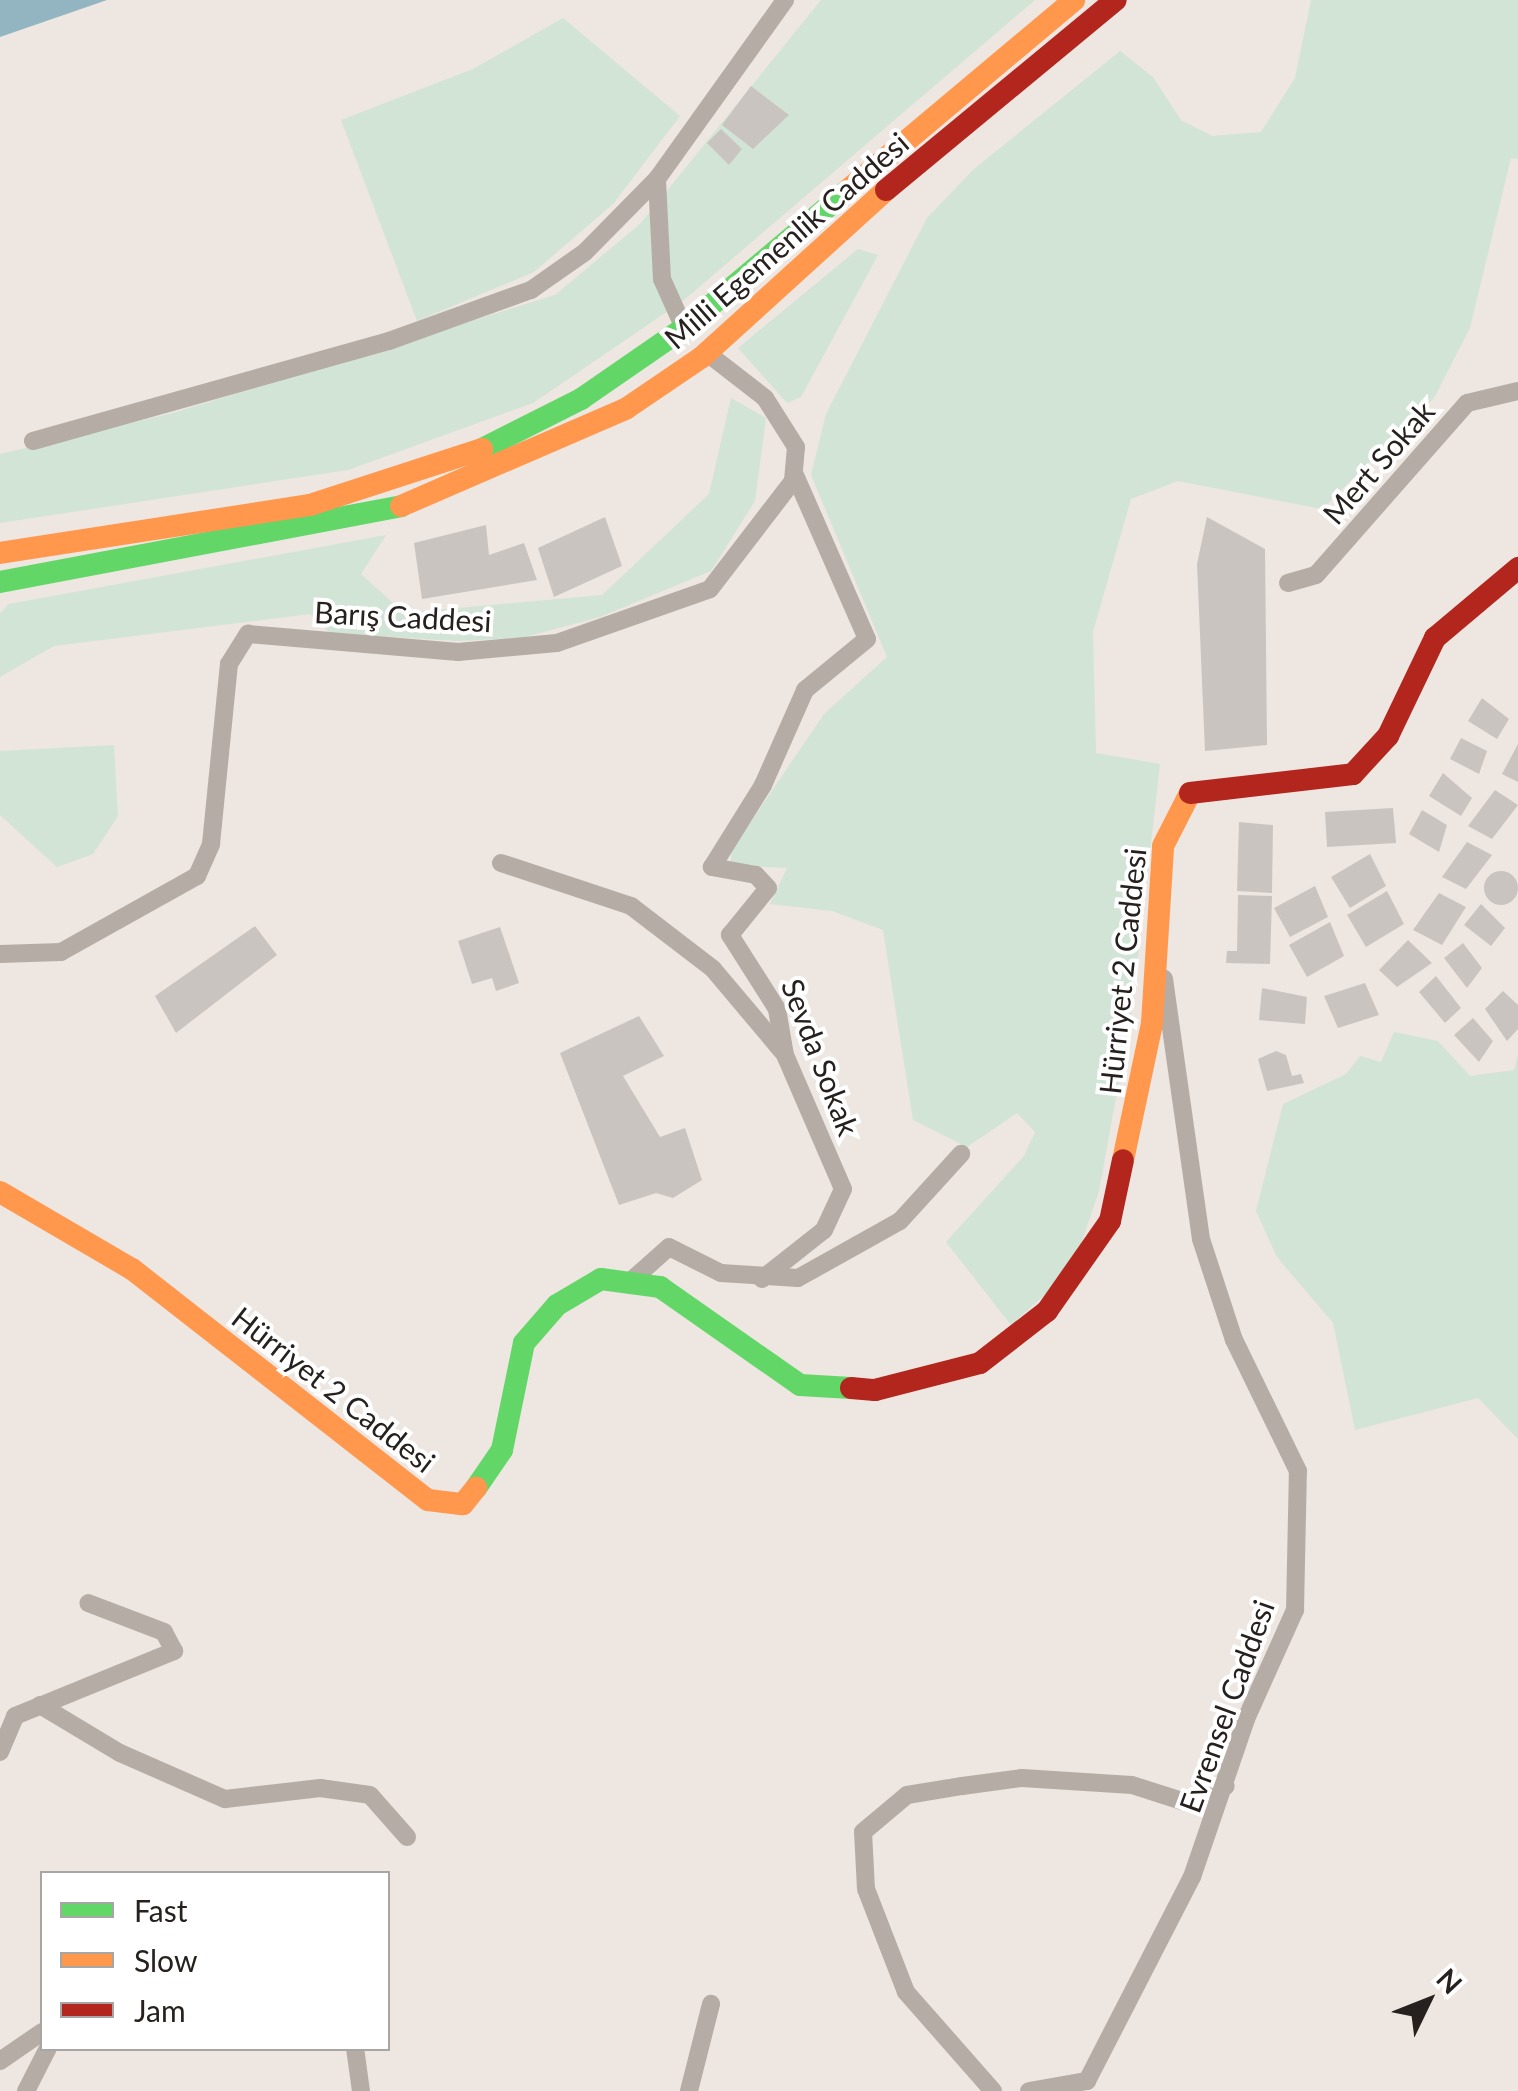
<!DOCTYPE html>
<meta charset="utf-8">
<style>
body{margin:0}
#map{position:relative;width:1518px;height:2091px;overflow:hidden;background:#ede6e1;font-family:Lato,sans-serif}
div>[style]{position:absolute}
[style*='--x']{left:calc(var(--x)*1px);top:calc(var(--y)*1px);width:calc(var(--w)*1px);rotate:calc(var(--a)*1deg)}
.green>*{inset:0;background:#d2e4d5}
.water>*{inset:0;background:#93b5c2}
.building>*{inset:0;background:#cac4c0}
.round{border-radius:50%}
.street>*{height:18px;margin:-9px;padding:0 9px;transform-origin:9px;border-radius:9px;background:#b5ada5}
.fast>*{height:22px;margin:-11px;padding:0 11px;transform-origin:11px;border-radius:11px;background:#63d668}
.slow>*{height:22px;margin:-11px;padding:0 11px;transform-origin:11px;border-radius:11px;background:#ff974d}
.jam>*{height:22px;margin:-11px;padding:0 11px;transform-origin:11px;border-radius:11px;background:#b3261e}
span{translate:-50% -50%;white-space:nowrap;text-align:center;line-height:1.15;-webkit-text-stroke:8px #fff;paint-order:stroke}
.street-label{font-size:30px;color:#26211e}
.legend{position:absolute;left:40px;top:1871px;width:350px;height:180px;box-sizing:border-box;background:#fff;border:2px solid #a8a6a5;margin:0;padding:12px 18px;list-style:none;font-size:30px;color:#26211e}
.legend li{display:flex;align-items:center;gap:20px;height:50px}
.legend b{width:50px;border:2px solid #a8a6a5}
.north{position:absolute;left:1378px;top:1951px;width:100px;height:100px;-webkit-text-stroke:8px #fff;paint-order:stroke;rotate:47deg;font-size:28px;font-weight:700;line-height:40px;text-align:center;color:#26211e}
.north::after{content:'';display:block;margin:auto;width:35px;height:45px;background:#26211e;clip-path:polygon(50% 0,100% 100%,50% 72%,0 100%)}
</style>
<div id="map">
<div class="green">
<i style="clip-path:polygon(821px 0,1035px 0,684px 300px,533px 403px,348px 470px,0 523px,0 454px,173px 413px,555px 295px,641px 223px)"></i>
<i style="clip-path:polygon(1311px 0,1518px 0,1518px 159px,1511px 158px,1470px 328px,1434px 398px,1322px 509px,1178px 481px,1131px 499px,1093px 632px,1096px 753px,1160px 764px,1132px 1010px,1099px 1191px,1081px 1244px,1051px 1289px,1011px 1325px,946px 1242px,1024px 1156px,1035px 1132px,1017px 1113px,967px 1147px,913px 1120px,883px 930px,832px 911px,770px 904px,787px 868px,731px 865px,731px 851px,824px 714px,887px 657px,811px 475px,826px 414px,927px 218px,974px 169px,1120px 51px,1153px 77px,1181px 120px,1212px 136px,1261px 132px,1295px 78px)"></i>
<i style="clip-path:polygon(563px 18px,680px 116px,613px 204px,534px 272px,417px 321px,341px 120px,473px 69px)"></i>
<i style="clip-path:polygon(858px 249px,878px 255px,801px 397px,787px 403px,738px 348px)"></i>
<i style="clip-path:polygon(731px 398px,766px 418px,755px 501px,711px 571px,600px 617px,521px 638px,456px 641px,330px 633px,310px 614px,54px 646px,0 677px,0 613px,9px 604px,386px 535px,361px 574px,404px 613px,602px 595px,709px 494px)"></i>
<i style="clip-path:polygon(114px 745px,118px 816px,93px 854px,57px 867px,0 815px,0 751px)"></i>
<i style="clip-path:polygon(1394px 1032px,1438px 1041px,1470px 1076px,1514px 1070px,1518px 1054px,1518px 1439px,1478px 1398px,1355px 1430px,1333px 1323px,1277px 1257px,1256px 1211px,1283px 1104px,1346px 1074px,1360px 1056px,1381px 1062px)"></i>
</div>
<div class="water">
<i style="clip-path:polygon(0 0,107px 0,0 37px)"></i>
</div>
<div class="building">
<i style="clip-path:polygon(751px 86px,789px 115px,753px 149px,722px 125px)"></i>
<i style="clip-path:polygon(721px 129px,742px 149px,729px 165px,707px 143px)"></i>
<i style="clip-path:polygon(605px 517px,622px 566px,554px 597px,538px 548px)"></i>
<i style="clip-path:polygon(1207px 517px,1265px 549px,1267px 745px,1205px 751px,1197px 564px)"></i>
<i style="clip-path:polygon(486px 525px,489px 555px,524px 543px,537px 580px,422px 599px,414px 543px)"></i>
<i style="clip-path:polygon(1482px 698px,1509px 719px,1497px 739px,1468px 721px)"></i>
<i style="clip-path:polygon(1461px 738px,1487px 751px,1479px 774px,1450px 759px)"></i>
<i style="clip-path:polygon(1518px 744px,1518px 782px,1502px 774px)"></i>
<i style="clip-path:polygon(1443px 773px,1472px 798px,1461px 816px,1429px 796px)"></i>
<i style="clip-path:polygon(1495px 790px,1518px 805px,1492px 839px,1468px 826px)"></i>
<i style="clip-path:polygon(1393px 808px,1396px 843px,1327px 847px,1325px 812px)"></i>
<i style="clip-path:polygon(1422px 810px,1447px 825px,1439px 852px,1409px 834px)"></i>
<i style="clip-path:polygon(1239px 822px,1273px 825px,1272px 893px,1237px 891px)"></i>
<i style="clip-path:polygon(1467px 842px,1492px 855px,1466px 889px,1442px 877px)"></i>
<i style="clip-path:polygon(1370px 854px,1386px 886px,1350px 908px,1331px 877px)"></i>
<i class="round" style="left:1484px;top:871px;width:34px;height:34px"></i>
<i style="clip-path:polygon(1315px 886px,1328px 917px,1290px 937px,1274px 908px)"></i>
<i style="clip-path:polygon(1387px 891px,1404px 924px,1366px 947px,1347px 915px)"></i>
<i style="clip-path:polygon(1439px 893px,1466px 907px,1442px 945px,1413px 930px)"></i>
<i style="clip-path:polygon(1238px 895px,1272px 896px,1270px 964px,1226px 963px,1227px 951px,1237px 951px)"></i>
<i style="clip-path:polygon(1481px 904px,1505px 928px,1491px 946px,1464px 925px)"></i>
<i style="clip-path:polygon(1330px 922px,1344px 956px,1307px 977px,1289px 945px)"></i>
<i style="clip-path:polygon(255px 926px,277px 955px,176px 1033px,155px 996px)"></i>
<i style="clip-path:polygon(500px 927px,519px 983px,496px 991px,492px 978px,472px 984px,458px 941px)"></i>
<i style="clip-path:polygon(1408px 940px,1432px 963px,1397px 987px,1379px 970px)"></i>
<i style="clip-path:polygon(1463px 943px,1482px 968px,1467px 988px,1444px 958px)"></i>
<i style="clip-path:polygon(1436px 976px,1461px 1008px,1445px 1023px,1419px 992px)"></i>
<i style="clip-path:polygon(1365px 983px,1379px 1015px,1338px 1028px,1324px 996px)"></i>
<i style="clip-path:polygon(1262px 988px,1307px 997px,1305px 1024px,1259px 1020px)"></i>
<i style="clip-path:polygon(1503px 991px,1518px 1005px,1518px 1029px,1507px 1041px,1485px 1009px)"></i>
<i style="clip-path:polygon(639px 1016px,664px 1056px,623px 1076px,660px 1137px,685px 1128px,702px 1180px,673px 1198px,656px 1193px,619px 1205px,560px 1053px)"></i>
<i style="clip-path:polygon(1473px 1018px,1493px 1041px,1479px 1062px,1454px 1035px)"></i>
<i style="clip-path:polygon(1276px 1051px,1286px 1055px,1292px 1076px,1301px 1074px,1304px 1083px,1267px 1091px,1258px 1059px)"></i>
</div>
<div class="street">
<i style="--x:684;--y:328;--w:54;--a:-114.2"></i>
<i style="--x:662;--y:279;--w:100;--a:-92.9"></i>
<i style="--x:657;--y:179;--w:220;--a:-54.4"></i>
<i style="--x:33;--y:441;--w:370;--a:-15.7"></i>
<i style="--x:389;--y:341;--w:151;--a:-19.8"></i>
<i style="--x:531;--y:290;--w:66;--a:-35.1"></i>
<i style="--x:585;--y:252;--w:103;--a:-45.4"></i>
<i style="--x:1288;--y:583;--w:29;--a:-16"></i>
<i style="--x:1316;--y:575;--w:229;--a:-48.7"></i>
<i style="--x:1467;--y:403;--w:52;--a:-13.2"></i>
<i style="--x:501;--y:863;--w:137;--a:18.3"></i>
<i style="--x:631;--y:906;--w:103;--a:37.5"></i>
<i style="--x:713;--y:969;--w:107;--a:49.9"></i>
<i style="--x:0;--y:954;--w:61;--a:-1.9"></i>
<i style="--x:61;--y:952;--w:156;--a:-29.2"></i>
<i style="--x:197;--y:876;--w:35;--a:-66"></i>
<i style="--x:211;--y:844;--w:181;--a:-84.3"></i>
<i style="--x:229;--y:664;--w:36;--a:-58"></i>
<i style="--x:248;--y:634;--w:211;--a:4.9"></i>
<i style="--x:458;--y:652;--w:99;--a:-5.2"></i>
<i style="--x:557;--y:643;--w:162;--a:-19.4"></i>
<i style="--x:710;--y:589;--w:136;--a:-52.5"></i>
<i style="--x:793;--y:481;--w:34;--a:-85"></i>
<i style="--x:796;--y:447;--w:58;--a:-122.3"></i>
<i style="--x:765;--y:398;--w:73;--a:-142.2"></i>
<i style="--x:633;--y:1279;--w:48;--a:-41.6"></i>
<i style="--x:669;--y:1247;--w:58;--a:26.6"></i>
<i style="--x:721;--y:1273;--w:77;--a:3.7"></i>
<i style="--x:798;--y:1278;--w:117;--a:-29.2"></i>
<i style="--x:900;--y:1221;--w:91;--a:-47.7"></i>
<i style="--x:762;--y:1279;--w:79;--a:-38.3"></i>
<i style="--x:824;--y:1230;--w:45;--a:-65.1"></i>
<i style="--x:843;--y:1189;--w:146;--a:-113.4"></i>
<i style="--x:785;--y:1055;--w:47;--a:-99.9"></i>
<i style="--x:777;--y:1009;--w:88;--a:-122.4"></i>
<i style="--x:730;--y:935;--w:60;--a:-51"></i>
<i style="--x:768;--y:888;--w:18;--a:-133"></i>
<i style="--x:756;--y:875;--w:45;--a:-169.7"></i>
<i style="--x:712;--y:867;--w:97;--a:-58.1"></i>
<i style="--x:763;--y:785;--w:104;--a:-66.1"></i>
<i style="--x:805;--y:690;--w:80;--a:-39.4"></i>
<i style="--x:867;--y:639;--w:181;--a:-113.7"></i>
<i style="--x:40;--y:1705;--w:93;--a:31"></i>
<i style="--x:120;--y:1753;--w:115;--a:23.7"></i>
<i style="--x:225;--y:1799;--w:96;--a:-6.6"></i>
<i style="--x:320;--y:1788;--w:50;--a:8"></i>
<i style="--x:370;--y:1795;--w:56;--a:48.6"></i>
<i style="--x:0;--y:1752;--w:39;--a:-67"></i>
<i style="--x:15;--y:1716;--w:172;--a:-22.2"></i>
<i style="--x:174;--y:1651;--w:21;--a:-118"></i>
<i style="--x:164;--y:1632;--w:81;--a:-159.1"></i>
<i style="--x:355;--y:2048;--w:43;--a:82.1"></i>
<i style="--x:0;--y:2061;--w:51;--a:-34.6"></i>
<i style="--x:26;--y:2091;--w:48;--a:-62.9"></i>
<i style="--x:689;--y:2091;--w:90;--a:-75.8"></i>
<i style="--x:993;--y:2091;--w:132;--a:-131.3"></i>
<i style="--x:906;--y:1992;--w:110;--a:-111.2"></i>
<i style="--x:866;--y:1889;--w:57;--a:-93"></i>
<i style="--x:863;--y:1832;--w:57;--a:-40.1"></i>
<i style="--x:907;--y:1795;--w:56;--a:-9.3"></i>
<i style="--x:962;--y:1786;--w:61;--a:-7.6"></i>
<i style="--x:1022;--y:1778;--w:110;--a:3.6"></i>
<i style="--x:1132;--y:1785;--w:52;--a:17.7"></i>
<i style="--x:1182;--y:1801;--w:46;--a:-18.8"></i>
<i style="--x:1029;--y:2091;--w:59;--a:-9.8"></i>
<i style="--x:1087;--y:2081;--w:229;--a:-62.8"></i>
<i style="--x:1192;--y:1877;--w:167;--a:-71.1"></i>
<i style="--x:1246;--y:1719;--w:120;--a:-65.8"></i>
<i style="--x:1295;--y:1610;--w:139;--a:-88.8"></i>
<i style="--x:1298;--y:1471;--w:146;--a:-116"></i>
<i style="--x:1234;--y:1340;--w:106;--a:-108.1"></i>
<i style="--x:1201;--y:1239;--w:263;--a:-98.1"></i>
</div>
<div class="fast">
<i style="--x:482;--y:449;--w:111;--a:-26.8"></i>
<i style="--x:581;--y:399;--w:125;--a:-34.6"></i>
<i style="--x:684;--y:328;--w:216;--a:-40.1"></i>
<i style="--x:0;--y:582;--w:408;--a:-10.7"></i>
<i style="--x:476;--y:1488;--w:46;--a:-55.6"></i>
<i style="--x:502;--y:1450;--w:109;--a:-78.4"></i>
<i style="--x:524;--y:1343;--w:50;--a:-49"></i>
<i style="--x:557;--y:1305;--w:51;--a:-30.6"></i>
<i style="--x:601;--y:1279;--w:60;--a:7.7"></i>
<i style="--x:660;--y:1287;--w:171;--a:35"></i>
<i style="--x:800;--y:1385;--w:51;--a:3.4"></i>
</div>
<div class="slow">
<i style="--x:849;--y:189;--w:294;--a:-40"></i>
<i style="--x:401;--y:506;--w:246;--a:-23.4"></i>
<i style="--x:627;--y:408;--w:91;--a:-34.2"></i>
<i style="--x:702;--y:357;--w:248;--a:-42.2"></i>
<i style="--x:0;--y:553;--w:314;--a:-8.8"></i>
<i style="--x:310;--y:505;--w:181;--a:-18"></i>
<i style="--x:1123;--y:1160;--w:140;--a:-78"></i>
<i style="--x:1152;--y:1023;--w:177;--a:-86.4"></i>
<i style="--x:1163;--y:846;--w:59;--a:-63"></i>
<i style="--x:0;--y:1192;--w:153;--a:30.3"></i>
<i style="--x:132;--y:1269;--w:375;--a:38"></i>
<i style="--x:428;--y:1500;--w:35;--a:7"></i>
<i style="--x:463;--y:1504;--w:21;--a:-51"></i>
</div>
<div class="jam">
<i style="--x:886;--y:190;--w:298;--a:-39.6"></i>
<i style="--x:1190;--y:793;--w:164;--a:-6.6"></i>
<i style="--x:1353;--y:774;--w:52;--a:-47.4"></i>
<i style="--x:1388;--y:736;--w:109;--a:-64.4"></i>
<i style="--x:1435;--y:638;--w:109;--a:-40.1"></i>
<i style="--x:851;--y:1388;--w:24;--a:5"></i>
<i style="--x:875;--y:1390;--w:108;--a:-14.4"></i>
<i style="--x:980;--y:1363;--w:85;--a:-37.8"></i>
<i style="--x:1047;--y:1311;--w:110;--a:-55"></i>
<i style="--x:1110;--y:1221;--w:62;--a:-78"></i>
</div>
<div class="street-label">
<span style="left:786px;top:240px;rotate:-41deg">Milli Egemenlik Caddesi</span>
<span style="left:1378px;top:462px;rotate:-49deg">Mert Sokak</span>
<span style="left:403px;top:616px;rotate:3deg">Barış Caddesi</span>
<span style="left:1122px;top:971px;rotate:-84deg">Hürriyet 2 Caddesi</span>
<span style="left:821px;top:1057px;rotate:69deg">Sevda Sokak</span>
<span style="left:334px;top:1389px;rotate:38deg">Hürriyet 2 Caddesi</span>
<span style="left:1226px;top:1706px;rotate:-70deg">Evrensel Caddesi</span>
</div>
<ul class="legend">
<li><b style="height:12px;background:#63d668"></b>Fast</li>
<li><b style="height:12px;background:#ff974d"></b>Slow</li>
<li><b style="height:12px;background:#b3261e"></b>Jam</li>
</ul>
<div class="north">N</div>
</div>
